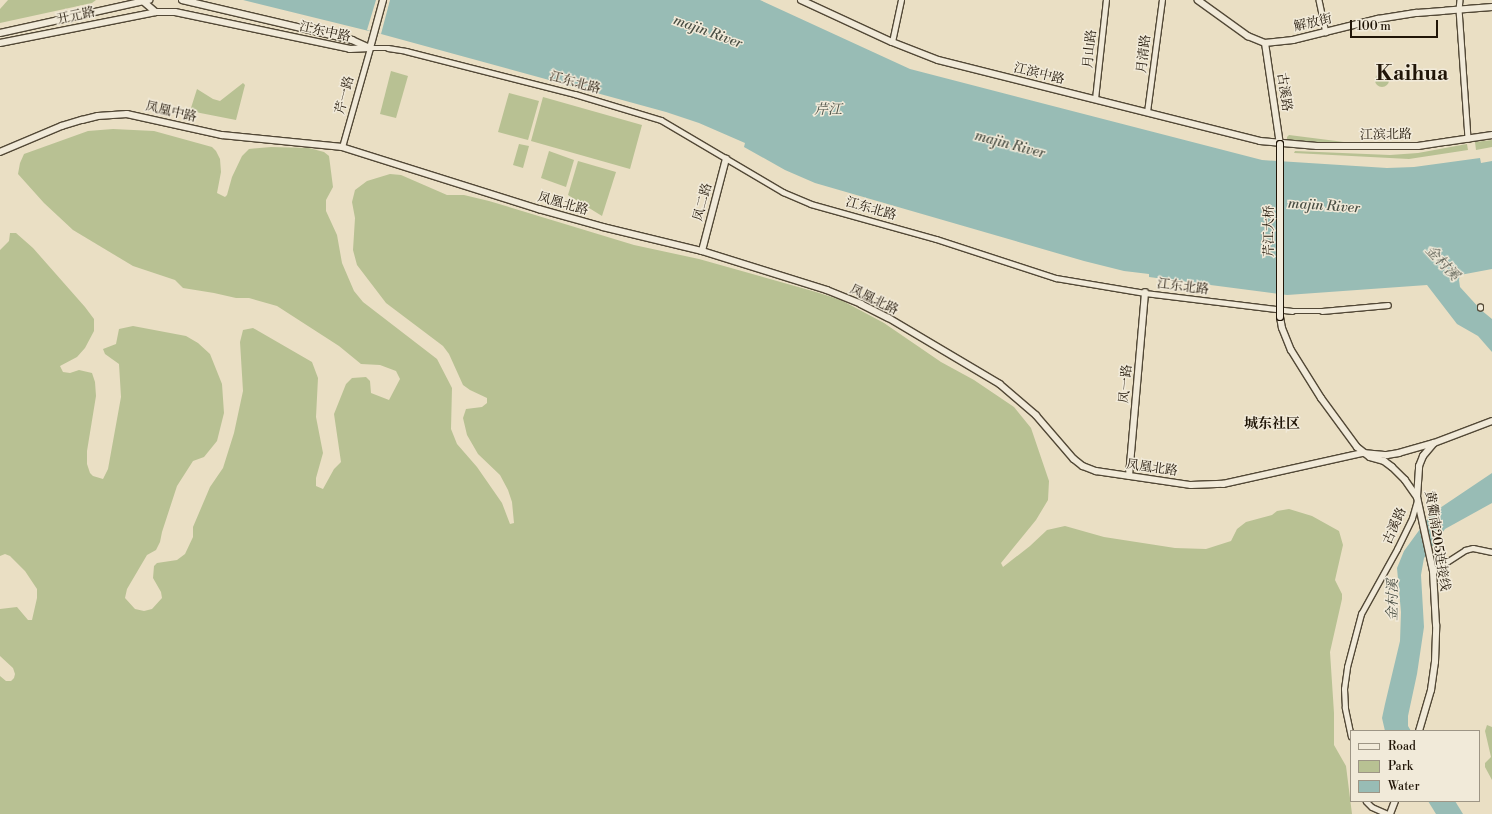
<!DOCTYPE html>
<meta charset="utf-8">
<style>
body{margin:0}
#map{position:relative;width:1492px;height:814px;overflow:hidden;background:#eadfc4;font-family:"Libre Bodoni","Noto Serif SC",serif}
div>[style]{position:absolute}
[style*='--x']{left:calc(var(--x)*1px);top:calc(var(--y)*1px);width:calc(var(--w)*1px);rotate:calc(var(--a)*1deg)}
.green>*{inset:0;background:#b8c193}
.round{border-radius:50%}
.water>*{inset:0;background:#98bcb5}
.pier>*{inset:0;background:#eadfc4}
.roads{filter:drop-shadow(1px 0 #524836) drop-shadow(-1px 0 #524836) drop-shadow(0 1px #524836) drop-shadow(0 -1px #524836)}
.minor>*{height:4.5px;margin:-2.25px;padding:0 2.25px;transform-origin:2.25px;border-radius:2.25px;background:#f1ead9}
.tertiary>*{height:5.5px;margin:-2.75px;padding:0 2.75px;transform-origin:2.75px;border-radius:2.75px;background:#f1ead9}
.secondary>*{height:6px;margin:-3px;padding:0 3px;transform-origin:3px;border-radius:3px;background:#f1ead9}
.bridges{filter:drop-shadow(1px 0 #201507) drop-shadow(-1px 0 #201507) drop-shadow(0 1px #201507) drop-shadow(0 -1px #201507)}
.secondary-bridge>*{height:6px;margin:-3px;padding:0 3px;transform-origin:3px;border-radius:3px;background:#f1ead9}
span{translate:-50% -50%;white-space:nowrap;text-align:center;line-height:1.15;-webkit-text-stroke:3px #f1ead9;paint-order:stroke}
.street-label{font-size:13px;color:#201507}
.water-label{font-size:14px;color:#4a4f44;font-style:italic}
.neighbourhood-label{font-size:14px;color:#201507;font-weight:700}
.town-label{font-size:21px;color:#201507;font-weight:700}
.legend{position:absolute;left:1350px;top:730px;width:130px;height:72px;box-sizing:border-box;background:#f1ead9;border:1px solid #9d9585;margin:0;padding:5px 7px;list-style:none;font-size:12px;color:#201507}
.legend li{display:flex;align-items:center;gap:8px;height:20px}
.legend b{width:20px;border:1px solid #9d9585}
.scale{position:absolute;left:1350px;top:20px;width:88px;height:18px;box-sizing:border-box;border:2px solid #201507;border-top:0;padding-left:5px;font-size:12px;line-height:14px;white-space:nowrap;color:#201507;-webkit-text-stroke:3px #f1ead9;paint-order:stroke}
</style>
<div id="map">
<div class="green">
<i style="clip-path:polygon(8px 0,96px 0,92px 3px,0 23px,0 9px)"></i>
<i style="clip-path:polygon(391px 71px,408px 76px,396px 118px,380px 114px)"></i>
<i class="round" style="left:1375px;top:73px;width:14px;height:14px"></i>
<i style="clip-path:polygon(243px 83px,245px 85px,236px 120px,190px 111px,197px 89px,213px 99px,220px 101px)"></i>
<i style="clip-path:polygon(509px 93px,539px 101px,528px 140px,498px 132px)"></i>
<i style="clip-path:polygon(543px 97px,642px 125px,630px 169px,531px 141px)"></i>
<i style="clip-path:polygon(113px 129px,154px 131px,212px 147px,216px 151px,220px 159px,221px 172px,217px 193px,225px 197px,227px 195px,232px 177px,242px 156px,249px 149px,271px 147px,309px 148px,324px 152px,329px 156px,333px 187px,326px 200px,326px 211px,337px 235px,342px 263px,354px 291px,363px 302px,437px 359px,452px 388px,451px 429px,457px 444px,477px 467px,502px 503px,510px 524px,514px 523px,512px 502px,508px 490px,500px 475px,478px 454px,467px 435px,463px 418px,466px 409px,482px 407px,487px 403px,487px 398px,470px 390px,463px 385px,449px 354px,443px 346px,386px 303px,357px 265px,353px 250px,355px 218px,352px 202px,355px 190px,367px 181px,390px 174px,401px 175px,447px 195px,464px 195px,489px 201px,634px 245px,699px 259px,816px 292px,841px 300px,884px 323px,941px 362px,974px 380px,1014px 407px,1031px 428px,1049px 481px,1048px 500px,1036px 520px,1001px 563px,1003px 567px,1030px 546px,1047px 530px,1065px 526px,1104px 537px,1175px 548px,1206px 549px,1231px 541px,1237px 529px,1246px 522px,1272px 515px,1277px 511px,1289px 509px,1312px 516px,1339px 531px,1343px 545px,1335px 580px,1342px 594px,1342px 599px,1330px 652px,1334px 713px,1334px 745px,1346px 766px,1352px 814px,0 814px,0 676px,6px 681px,11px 681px,14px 678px,15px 674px,13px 668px,0 656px,0 609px,17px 607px,28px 620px,32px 620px,37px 598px,37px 589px,25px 571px,10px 556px,5px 554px,0 556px,0 250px,9px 241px,10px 233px,16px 233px,33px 248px,85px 307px,94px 319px,94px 331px,85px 348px,77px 357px,60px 366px,63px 372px,70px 373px,79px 370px,92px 373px,95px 382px,96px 396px,87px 451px,87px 464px,90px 473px,93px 476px,103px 479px,108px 469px,121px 397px,119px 364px,105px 354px,103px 349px,116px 344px,119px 329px,133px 326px,186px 336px,198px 343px,210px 354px,222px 384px,224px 413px,217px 441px,204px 457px,193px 461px,177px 486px,162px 532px,160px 542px,156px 550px,147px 555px,127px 589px,125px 598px,135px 609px,144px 611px,152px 609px,162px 598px,161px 592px,153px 578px,154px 566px,157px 563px,177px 560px,185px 554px,193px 537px,193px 527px,210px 487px,223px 468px,234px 433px,243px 391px,240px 342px,243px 330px,253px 328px,312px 362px,318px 378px,316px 417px,323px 453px,316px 478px,316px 486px,323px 489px,334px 469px,341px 462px,334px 414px,346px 384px,352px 378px,366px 377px,370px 381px,371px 393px,389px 400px,400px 379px,396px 371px,380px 365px,361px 364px,339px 346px,277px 306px,249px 298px,236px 298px,214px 293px,183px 288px,175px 280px,133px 266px,73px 230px,44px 203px,18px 174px,20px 163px,24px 154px,88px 131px)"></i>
<i style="clip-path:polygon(1289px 135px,1344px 142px,1345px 144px,1287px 141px,1287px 137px)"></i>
<i style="clip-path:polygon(1492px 140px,1492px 147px,1476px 150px,1475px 142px)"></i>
<i style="clip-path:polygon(519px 144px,529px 146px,523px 168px,513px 165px)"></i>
<i style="clip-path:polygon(1467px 144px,1468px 150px,1409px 159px,1294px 153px,1295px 151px,1390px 155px,1418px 153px)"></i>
<i style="clip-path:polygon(549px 151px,574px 160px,566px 187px,541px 178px)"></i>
<i style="clip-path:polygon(578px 161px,616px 172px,602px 216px,568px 195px)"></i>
<i style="clip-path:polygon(1487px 725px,1492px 727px,1492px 780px,1485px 767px,1485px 763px,1491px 757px,1485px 731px)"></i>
</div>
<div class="water">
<i style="clip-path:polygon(243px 0,760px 0,910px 69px,1262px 160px,1387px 168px,1414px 167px,1480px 158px,1481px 163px,1492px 161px,1492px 269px,1460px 275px,1459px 280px,1460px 287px,1481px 310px,1492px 319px,1492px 352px,1478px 336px,1457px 324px,1427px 285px,1287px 295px,1149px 277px,1149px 274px,1124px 271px,1084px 261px,815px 183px,785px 170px,744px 147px,745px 143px,699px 123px,666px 112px,381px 34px)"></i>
<i style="clip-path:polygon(1492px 473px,1492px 503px,1445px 529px,1424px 558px,1421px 575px,1424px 627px,1417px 674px,1408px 716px,1408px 726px,1411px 731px,1385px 731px,1382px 718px,1385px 704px,1400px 641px,1401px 612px,1397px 568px,1404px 551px,1431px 514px)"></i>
<i style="clip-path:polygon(1428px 801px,1455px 801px,1463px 814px,1436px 814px)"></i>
</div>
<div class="pier">
<i style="clip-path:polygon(376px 0,390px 0,381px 34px,367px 30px)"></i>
</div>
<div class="roads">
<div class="minor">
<i style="--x:1319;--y:0;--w:33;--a:78"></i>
<i style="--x:1460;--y:0;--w:9;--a:96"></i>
<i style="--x:1459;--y:9;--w:130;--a:86"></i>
<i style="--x:892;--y:42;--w:43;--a:-77.9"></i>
<i style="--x:1095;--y:99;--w:100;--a:-83.7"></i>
<i style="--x:1147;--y:112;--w:113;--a:-82.4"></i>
<i style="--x:342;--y:147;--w:103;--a:-74.2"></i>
<i style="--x:370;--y:48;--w:18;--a:0"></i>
<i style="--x:388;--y:48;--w:18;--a:9"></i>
<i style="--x:406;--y:51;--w:174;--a:14.3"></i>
<i style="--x:575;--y:94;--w:90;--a:16.8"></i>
<i style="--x:661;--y:120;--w:142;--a:30.5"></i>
<i style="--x:783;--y:192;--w:30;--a:23"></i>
<i style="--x:811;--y:204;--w:130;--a:15.6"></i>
<i style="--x:936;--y:239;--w:126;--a:18"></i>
<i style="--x:1056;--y:278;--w:90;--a:9.6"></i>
<i style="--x:1145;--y:293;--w:148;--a:7"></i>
<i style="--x:1292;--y:311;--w:30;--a:0"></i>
<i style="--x:1322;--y:311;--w:66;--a:-5.2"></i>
<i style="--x:1480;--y:308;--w:1;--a:-90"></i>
<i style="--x:1433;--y:571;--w:38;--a:-33"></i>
<i style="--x:1465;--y:550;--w:8;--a:-14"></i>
<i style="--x:1473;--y:548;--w:19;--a:12"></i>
<i style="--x:1351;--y:737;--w:30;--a:-102"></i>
<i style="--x:1345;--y:708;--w:19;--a:-93"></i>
<i style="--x:1344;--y:689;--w:22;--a:-82"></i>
<i style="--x:1347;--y:667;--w:55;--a:-75.2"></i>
<i style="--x:1361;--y:614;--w:74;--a:-61"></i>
<i style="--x:1397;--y:549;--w:34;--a:-64"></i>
<i style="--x:1412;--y:518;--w:19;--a:-74"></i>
<i style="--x:1366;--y:801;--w:8;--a:45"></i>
<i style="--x:1372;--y:807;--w:17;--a:24"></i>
</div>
<div class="tertiary">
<i style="--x:142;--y:0;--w:18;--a:41"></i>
<i style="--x:1198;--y:0;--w:62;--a:35.8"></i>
<i style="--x:1248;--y:36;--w:18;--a:22"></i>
<i style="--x:1265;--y:43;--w:28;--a:-6"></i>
<i style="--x:1293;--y:40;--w:88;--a:-13.9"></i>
<i style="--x:1378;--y:19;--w:39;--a:-9"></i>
<i style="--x:1417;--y:13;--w:75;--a:-4.6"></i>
<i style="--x:0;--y:152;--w:67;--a:-22.8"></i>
<i style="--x:62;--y:126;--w:21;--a:-17"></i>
<i style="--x:82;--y:120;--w:16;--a:-14"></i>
<i style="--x:98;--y:116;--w:29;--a:-4"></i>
<i style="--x:127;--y:114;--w:97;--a:12.5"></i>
<i style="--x:222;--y:135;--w:121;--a:5.7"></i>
<i style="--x:342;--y:147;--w:207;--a:17.5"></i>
<i style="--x:539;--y:209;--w:66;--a:15.7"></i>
<i style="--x:603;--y:227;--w:102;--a:13.6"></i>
<i style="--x:702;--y:251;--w:131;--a:17.3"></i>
<i style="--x:827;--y:290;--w:37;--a:22"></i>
<i style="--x:861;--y:304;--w:31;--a:27"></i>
<i style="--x:889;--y:318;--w:129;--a:30.7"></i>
<i style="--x:1000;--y:384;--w:48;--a:40.7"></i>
<i style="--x:1036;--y:415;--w:58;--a:49.2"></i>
<i style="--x:1074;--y:459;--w:11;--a:38"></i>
<i style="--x:1083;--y:466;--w:14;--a:21"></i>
<i style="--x:1096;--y:471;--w:96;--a:8.4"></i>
<i style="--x:1191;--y:485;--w:32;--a:-2"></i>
<i style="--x:1223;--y:484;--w:143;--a:-12.5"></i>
<i style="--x:1363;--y:453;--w:24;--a:5"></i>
<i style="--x:1387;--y:455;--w:12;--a:-9"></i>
<i style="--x:1399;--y:453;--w:36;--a:-16"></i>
<i style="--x:702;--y:251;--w:95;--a:-75.4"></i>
<i style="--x:1129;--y:476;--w:184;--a:-85"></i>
</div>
<div class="secondary">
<i style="--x:182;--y:0;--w:175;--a:13.2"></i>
<i style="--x:352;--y:40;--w:17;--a:24"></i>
<i style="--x:801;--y:0;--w:100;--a:24.8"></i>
<i style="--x:892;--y:42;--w:49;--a:21.4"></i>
<i style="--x:938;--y:60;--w:332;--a:14.1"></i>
<i style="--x:1260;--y:141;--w:57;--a:5"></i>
<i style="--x:1317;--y:146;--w:101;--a:0"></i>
<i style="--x:1418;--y:146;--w:75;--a:-8.5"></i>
<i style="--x:0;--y:33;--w:153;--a:-12.5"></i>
<i style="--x:0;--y:43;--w:159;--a:-11.2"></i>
<i style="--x:156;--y:12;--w:19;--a:0"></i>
<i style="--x:175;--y:12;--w:179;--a:11.9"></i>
<i style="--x:350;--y:49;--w:20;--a:-3"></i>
<i style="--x:1265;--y:43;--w:102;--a:81.6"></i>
<i style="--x:370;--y:48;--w:50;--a:-74.8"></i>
<i style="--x:1280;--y:317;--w:11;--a:80"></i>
<i style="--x:1282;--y:328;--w:24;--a:68"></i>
<i style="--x:1291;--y:350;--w:57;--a:58"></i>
<i style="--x:1321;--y:398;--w:61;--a:53.7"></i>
<i style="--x:1357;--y:447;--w:16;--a:38"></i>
<i style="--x:1370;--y:457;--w:15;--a:16"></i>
<i style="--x:1384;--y:461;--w:10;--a:37"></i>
<i style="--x:1392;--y:467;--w:18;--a:45"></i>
<i style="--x:1405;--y:480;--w:21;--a:55"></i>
<i style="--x:1419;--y:731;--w:43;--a:-73.7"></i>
<i style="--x:1431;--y:690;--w:28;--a:-82"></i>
<i style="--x:1435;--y:662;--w:37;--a:-88"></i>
<i style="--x:1436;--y:625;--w:54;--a:-93.2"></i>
<i style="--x:1433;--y:571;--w:76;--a:-102.2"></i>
<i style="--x:1417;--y:497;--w:31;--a:-86"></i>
<i style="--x:1419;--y:466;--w:11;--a:-68"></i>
<i style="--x:1423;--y:456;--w:17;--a:-50"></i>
<i style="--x:1434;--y:443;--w:62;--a:-20.8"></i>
<i style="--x:1390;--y:814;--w:14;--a:-69"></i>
</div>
</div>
<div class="bridges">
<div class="secondary-bridge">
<i style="--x:1280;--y:317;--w:173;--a:-90"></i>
</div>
</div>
<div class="street-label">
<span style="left:76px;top:16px;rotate:-12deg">开元路</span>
<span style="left:1313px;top:23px;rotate:-13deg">解放街</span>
<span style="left:325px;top:32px;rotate:12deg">江东中路</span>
<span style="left:1090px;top:49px;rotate:-84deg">月山路</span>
<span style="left:1144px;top:54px;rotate:-83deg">月清路</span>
<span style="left:1039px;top:74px;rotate:14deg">江滨中路</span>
<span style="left:575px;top:83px;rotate:15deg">江东北路</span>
<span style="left:1284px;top:92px;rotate:82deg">古溪路</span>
<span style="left:345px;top:95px;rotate:-75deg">芹一路</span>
<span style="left:171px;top:112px;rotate:13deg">凤凰中路</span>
<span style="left:1386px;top:135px;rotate:-1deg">江滨北路</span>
<span style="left:703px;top:202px;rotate:-75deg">凤二路</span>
<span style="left:563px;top:204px;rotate:16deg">凤凰北路</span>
<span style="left:871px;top:209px;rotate:16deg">江东北路</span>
<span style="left:1269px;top:231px;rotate:-90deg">芹江大桥</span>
<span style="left:1183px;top:287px;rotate:7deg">江东北路</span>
<span style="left:874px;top:300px;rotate:26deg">凤凰北路</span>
<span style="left:1126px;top:384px;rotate:-85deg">凤一路</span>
<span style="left:1152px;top:468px;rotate:8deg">凤凰北路</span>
<span style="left:1395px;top:526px;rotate:-66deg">古溪路</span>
<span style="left:1437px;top:541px;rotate:81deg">黄衢南205连接线</span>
</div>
<div class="water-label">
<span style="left:708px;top:32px;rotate:20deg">majin River</span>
<span style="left:828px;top:110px">芹江</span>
<span style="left:1010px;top:145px;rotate:15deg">majin River</span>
<span style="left:1324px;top:206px;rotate:4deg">majin River</span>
<span style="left:1442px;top:263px;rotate:47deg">金村溪</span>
<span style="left:1393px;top:600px;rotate:-89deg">金村溪</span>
</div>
<div class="neighbourhood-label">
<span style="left:1272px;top:424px">城东社区</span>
</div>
<div class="town-label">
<span style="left:1412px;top:74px">Kaihua</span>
</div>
<ul class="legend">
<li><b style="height:5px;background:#f1ead9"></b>Road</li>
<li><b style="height:11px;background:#b8c193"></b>Park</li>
<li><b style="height:11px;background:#98bcb5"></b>Water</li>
</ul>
<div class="scale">100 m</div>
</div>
